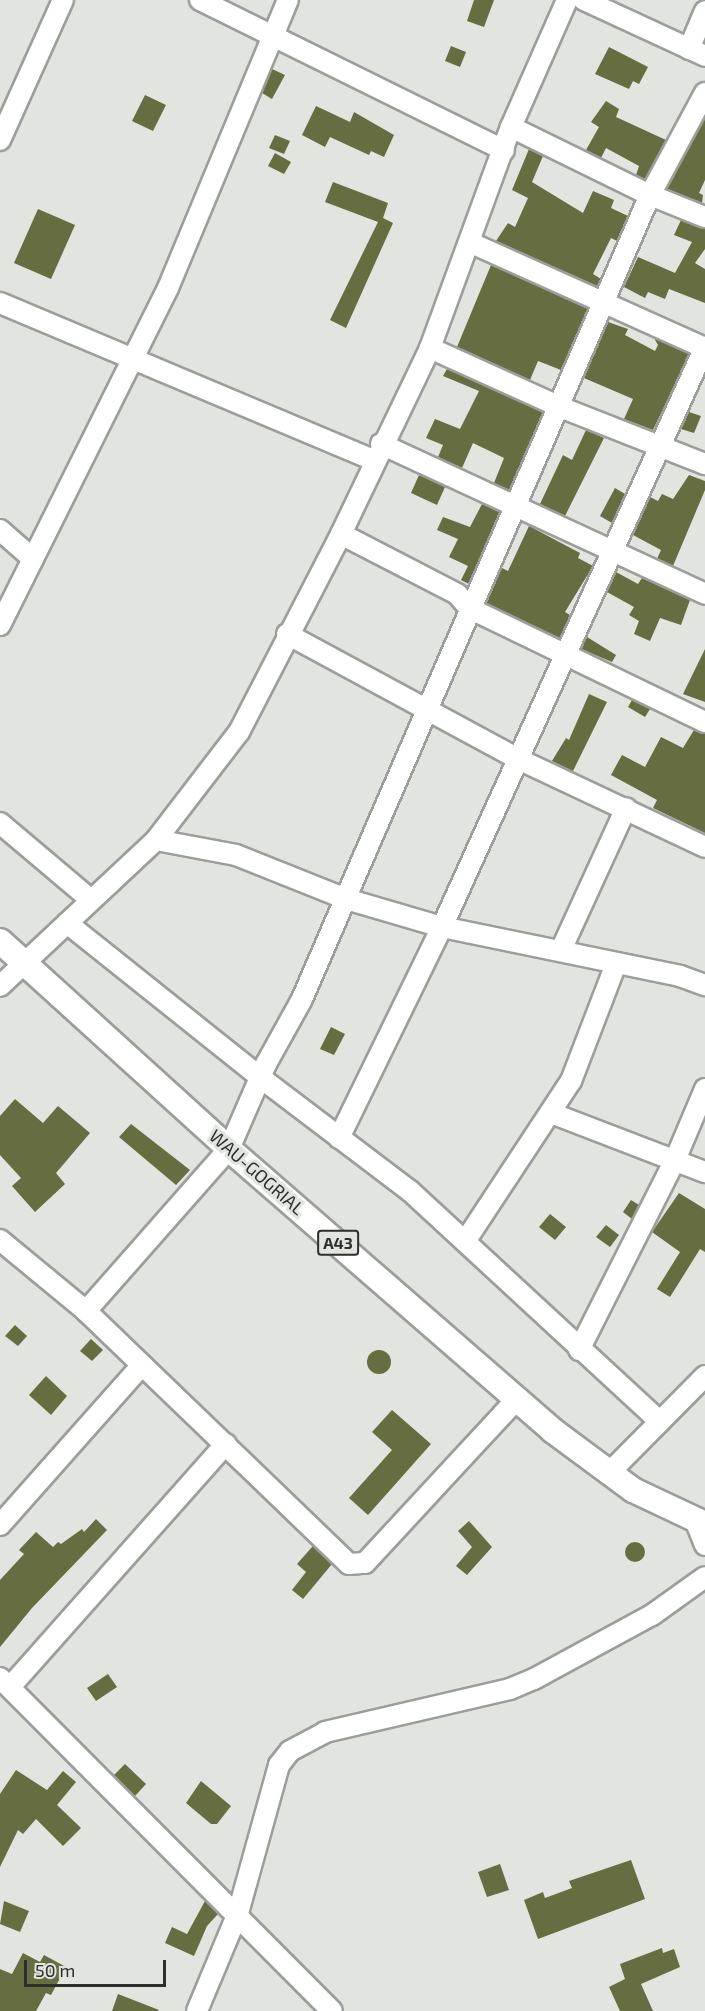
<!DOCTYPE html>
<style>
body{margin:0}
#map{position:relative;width:705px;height:2011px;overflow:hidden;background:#e1e4df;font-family:"Exo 2",sans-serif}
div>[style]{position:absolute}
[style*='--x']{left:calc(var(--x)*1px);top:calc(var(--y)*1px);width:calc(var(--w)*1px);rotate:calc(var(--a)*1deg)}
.building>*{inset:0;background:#666d40}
.round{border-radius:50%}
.roads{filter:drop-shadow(2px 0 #9b9e9a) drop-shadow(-2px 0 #9b9e9a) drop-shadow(0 2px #9b9e9a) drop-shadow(0 -2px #9b9e9a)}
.minor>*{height:20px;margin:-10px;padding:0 10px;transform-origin:10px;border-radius:10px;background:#fff}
.major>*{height:24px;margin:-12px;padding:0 12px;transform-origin:12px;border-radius:12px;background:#fff}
span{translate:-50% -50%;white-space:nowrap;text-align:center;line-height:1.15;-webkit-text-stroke:6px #e1e4df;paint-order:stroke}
.shield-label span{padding:2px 4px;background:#e1e4df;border:2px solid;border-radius:4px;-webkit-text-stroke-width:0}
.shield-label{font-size:16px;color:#2e2f2d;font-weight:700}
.street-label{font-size:18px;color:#2e2f2d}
.scale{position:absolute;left:24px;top:1960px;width:142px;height:27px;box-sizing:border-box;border:3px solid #2e2f2d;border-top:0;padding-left:8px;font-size:18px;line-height:21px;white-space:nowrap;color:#2e2f2d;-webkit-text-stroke:4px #e1e4df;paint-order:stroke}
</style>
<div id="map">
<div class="building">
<i style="clip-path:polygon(474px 0,494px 0,484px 27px,467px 21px)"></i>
<i style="clip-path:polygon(451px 46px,466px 52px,460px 67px,445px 61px)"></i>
<i style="clip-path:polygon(609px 47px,648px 67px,639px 84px,633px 81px,629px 89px,595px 74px)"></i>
<i style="clip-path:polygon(272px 69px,285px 75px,272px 99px,262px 93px)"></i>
<i style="clip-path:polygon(145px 95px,166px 105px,153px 131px,132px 121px)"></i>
<i style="clip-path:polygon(606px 101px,619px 109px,616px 117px,666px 140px,645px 179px,636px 175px,639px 166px,606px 148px,601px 158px,586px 150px,599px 127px,591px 122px)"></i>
<i style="clip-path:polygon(316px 106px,350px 122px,354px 112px,394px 135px,384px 157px,371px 151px,369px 155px,330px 137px,325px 147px,302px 135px)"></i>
<i style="clip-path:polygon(705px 118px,705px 180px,699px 193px,703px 195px,702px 203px,667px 189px)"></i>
<i style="clip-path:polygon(275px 135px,290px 141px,284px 154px,269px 148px)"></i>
<i style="clip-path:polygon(529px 149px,543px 156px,532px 182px,583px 213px,593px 191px,614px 200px,611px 208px,628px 216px,617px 241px,611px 238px,593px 274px,601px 279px,597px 286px,496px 241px,508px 223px,515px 227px,528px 198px,512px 190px)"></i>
<i style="clip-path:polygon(275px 153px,291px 162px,284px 174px,268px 166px)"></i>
<i style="clip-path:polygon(333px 182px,388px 203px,383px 218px,393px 223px,346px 328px,330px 320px,378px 222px,325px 202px)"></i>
<i style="clip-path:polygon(38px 209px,75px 225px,51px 279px,14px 263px)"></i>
<i style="clip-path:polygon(681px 220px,705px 229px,705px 249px,695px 263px,705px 269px,705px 303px,669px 289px,665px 299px,648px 292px,645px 298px,624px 287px,638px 257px,675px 273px,692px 242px,674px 235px)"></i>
<i style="clip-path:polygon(491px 265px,588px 309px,561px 370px,538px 361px,530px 380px,457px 347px)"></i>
<i style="clip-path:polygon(608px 322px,628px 329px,625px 335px,655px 351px,658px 345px,654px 338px,689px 354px,653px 430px,624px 419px,633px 399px,584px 378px)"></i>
<i style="clip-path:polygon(447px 369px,543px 412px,509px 490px,494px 483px,504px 458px,473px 443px,462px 468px,438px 457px,443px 445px,426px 438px,435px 419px,460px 429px,479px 391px,443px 376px)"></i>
<i style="clip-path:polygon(689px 412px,701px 416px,694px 433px,681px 429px)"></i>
<i style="clip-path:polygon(586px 430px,604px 438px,565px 516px,540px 504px,563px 455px,572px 460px)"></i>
<i style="clip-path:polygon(419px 475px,445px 487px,437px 505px,411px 493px)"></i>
<i style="clip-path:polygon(689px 475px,705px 481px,705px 490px,673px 566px,657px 559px,661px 550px,633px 535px,650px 497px,658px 501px,662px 494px,673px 499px)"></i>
<i style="clip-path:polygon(615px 488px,625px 494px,612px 523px,600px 516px)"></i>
<i style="clip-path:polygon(482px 504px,500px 512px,469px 584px,461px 580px,468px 566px,449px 557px,458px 539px,437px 530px,443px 517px,470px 527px)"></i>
<i style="clip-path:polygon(529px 526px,580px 553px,578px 558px,593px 566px,565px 612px,570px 615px,560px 638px,486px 603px,502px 568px,508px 571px)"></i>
<i style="clip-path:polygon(616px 572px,638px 584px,642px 578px,690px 600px,681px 625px,660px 618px,650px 641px,634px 634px,639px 621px,629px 615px,634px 607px,607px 592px)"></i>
<i style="clip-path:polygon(587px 637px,616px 655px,612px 662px,581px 649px)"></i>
<i style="clip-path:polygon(705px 649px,705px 702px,683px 694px)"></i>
<i style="clip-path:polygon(589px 694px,607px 702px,573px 771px,552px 761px,566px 738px,569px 740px)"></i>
<i style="clip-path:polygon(632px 700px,650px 709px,645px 717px,628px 707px)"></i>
<i style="clip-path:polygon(694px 730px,705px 734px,705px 833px,653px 808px,657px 800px,611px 775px,622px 755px,645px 767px,661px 737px,683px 748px)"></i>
<i style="clip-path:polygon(331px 1027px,345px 1034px,334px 1055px,320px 1049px)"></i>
<i style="clip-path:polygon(15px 1099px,43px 1123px,58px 1106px,90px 1133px,56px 1173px,65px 1184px,35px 1212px,12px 1186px,21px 1178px,0 1155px,0 1116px)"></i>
<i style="clip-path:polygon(131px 1124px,190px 1170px,176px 1185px,119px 1137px)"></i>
<i style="clip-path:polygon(679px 1193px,705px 1209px,705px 1252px,700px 1249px,670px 1297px,657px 1289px,680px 1252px,652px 1232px)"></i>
<i style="clip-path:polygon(631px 1200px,639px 1205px,632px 1219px,623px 1212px)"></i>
<i style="clip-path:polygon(550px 1214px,566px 1227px,555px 1240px,539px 1227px)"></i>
<i style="clip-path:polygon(606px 1225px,619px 1235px,610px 1247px,596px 1237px)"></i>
<i style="clip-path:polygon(15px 1325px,27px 1336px,18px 1346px,5px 1336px)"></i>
<i style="clip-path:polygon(91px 1339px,103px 1350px,92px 1361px,80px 1351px)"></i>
<i class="round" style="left:367px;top:1350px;width:24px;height:24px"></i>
<i style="clip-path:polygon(46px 1376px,67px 1396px,51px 1415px,29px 1395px)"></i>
<i style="clip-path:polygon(392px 1410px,431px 1444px,368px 1515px,349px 1498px,392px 1450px,372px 1432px)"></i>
<i style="clip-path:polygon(96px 1519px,107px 1530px,32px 1608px,0 1647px,0 1580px,24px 1554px,19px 1550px,36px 1532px,53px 1547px,58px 1542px,61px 1544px,82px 1529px,84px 1532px)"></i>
<i style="clip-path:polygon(469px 1521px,492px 1547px,467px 1575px,456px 1566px,472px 1547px,458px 1531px)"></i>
<i class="round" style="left:625px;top:1542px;width:20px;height:20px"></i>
<i style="clip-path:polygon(313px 1546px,332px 1564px,303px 1599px,292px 1590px,306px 1572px,297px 1564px)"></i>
<i style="clip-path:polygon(108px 1674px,117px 1687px,96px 1701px,87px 1688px)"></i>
<i style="clip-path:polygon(125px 1764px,146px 1784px,135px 1796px,114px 1775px)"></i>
<i style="clip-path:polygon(16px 1770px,47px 1790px,63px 1771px,76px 1782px,57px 1805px,81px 1828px,63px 1846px,36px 1819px,23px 1834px,18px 1830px,0 1867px,0 1794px)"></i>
<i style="clip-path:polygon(201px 1781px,231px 1806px,217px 1824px,211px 1824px,186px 1803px)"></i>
<i style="clip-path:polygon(631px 1860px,645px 1899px,538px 1939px,524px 1900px,543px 1892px,545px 1898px,572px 1888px,569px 1881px)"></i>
<i style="clip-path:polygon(500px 1864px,509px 1890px,487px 1897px,478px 1872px)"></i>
<i style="clip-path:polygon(4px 1901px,29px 1911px,20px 1932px,0 1924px)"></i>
<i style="clip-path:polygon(205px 1901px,218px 1914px,207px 1926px,194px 1956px,165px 1943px,172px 1927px,187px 1934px)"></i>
<i style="clip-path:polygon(662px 1948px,663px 1953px,674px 1949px,680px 1967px,641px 1984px,653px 2011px,620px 2011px,609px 1987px,625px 1979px,620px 1964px)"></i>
<i style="clip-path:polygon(23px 1953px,40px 1962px,44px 1955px,66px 1967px,51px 1995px,46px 1993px,36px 2011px,0 2011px,0 1969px,12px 1974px)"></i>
<i style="clip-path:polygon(118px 1994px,159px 2010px,158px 2011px,112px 2011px)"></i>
</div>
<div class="roads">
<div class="minor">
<i style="--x:200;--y:0;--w:339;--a:26.3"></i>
<i style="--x:584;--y:0;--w:133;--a:24.8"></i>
<i style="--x:689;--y:49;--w:41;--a:-67.2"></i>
<i style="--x:511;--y:127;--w:155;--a:26.1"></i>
<i style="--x:650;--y:195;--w:59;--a:21.8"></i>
<i style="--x:0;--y:140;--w:154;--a:-65.8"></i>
<i style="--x:469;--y:242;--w:259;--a:24.2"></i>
<i style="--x:0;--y:303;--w:407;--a:22.8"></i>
<i style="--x:430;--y:348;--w:143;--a:24.4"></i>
<i style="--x:560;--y:407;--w:156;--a:21.5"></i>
<i style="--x:381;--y:444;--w:357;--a:24.8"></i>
<i style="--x:0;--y:530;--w:44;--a:41.3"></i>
<i style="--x:341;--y:534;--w:131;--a:27.3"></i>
<i style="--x:457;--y:594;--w:18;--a:49"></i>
<i style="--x:469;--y:608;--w:262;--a:25.8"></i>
<i style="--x:0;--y:625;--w:377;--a:-63.5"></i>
<i style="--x:168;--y:288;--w:312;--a:-67.4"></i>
<i style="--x:287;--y:634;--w:260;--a:28.4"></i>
<i style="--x:516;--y:758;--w:209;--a:25.2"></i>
<i style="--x:0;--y:823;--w:118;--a:40.2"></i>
<i style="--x:156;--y:840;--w:81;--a:10.6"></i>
<i style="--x:236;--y:855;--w:118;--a:21.8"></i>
<i style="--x:346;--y:899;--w:100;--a:16.3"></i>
<i style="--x:442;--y:927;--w:243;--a:11.6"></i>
<i style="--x:680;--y:976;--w:27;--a:20"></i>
<i style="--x:67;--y:923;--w:248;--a:38.6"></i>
<i style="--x:261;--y:1078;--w:187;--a:37.2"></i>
<i style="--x:410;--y:1191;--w:340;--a:42.7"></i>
<i style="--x:561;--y:950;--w:156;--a:-65.4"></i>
<i style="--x:0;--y:986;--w:214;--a:-43.1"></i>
<i style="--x:156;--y:840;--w:136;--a:-52.5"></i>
<i style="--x:239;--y:732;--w:223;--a:-62.7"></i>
<i style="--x:341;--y:534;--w:206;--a:-64.4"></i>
<i style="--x:430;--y:348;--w:235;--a:-69.9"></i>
<i style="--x:511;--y:127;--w:139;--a:-66.2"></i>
<i style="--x:551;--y:1113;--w:165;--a:21"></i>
<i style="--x:339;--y:1138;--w:235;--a:-64"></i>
<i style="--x:442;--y:927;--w:637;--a:-65.61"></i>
<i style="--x:0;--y:1240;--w:112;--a:39.5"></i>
<i style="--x:86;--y:1311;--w:365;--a:43.9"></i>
<i style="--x:349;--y:1564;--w:16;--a:-4"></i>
<i style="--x:365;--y:1563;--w:224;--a:-47.2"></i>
<i style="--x:466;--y:1240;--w:191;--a:-56.6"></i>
<i style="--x:571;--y:1081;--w:125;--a:-69"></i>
<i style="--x:86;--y:1311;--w:216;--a:-48.6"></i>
<i style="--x:229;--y:1149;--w:93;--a:-66.5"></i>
<i style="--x:266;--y:1064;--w:74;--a:-61"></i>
<i style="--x:302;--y:999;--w:876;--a:-66.6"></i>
<i style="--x:650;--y:195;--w:116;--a:-61.7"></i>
<i style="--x:579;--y:1350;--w:213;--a:-63.2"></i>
<i style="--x:675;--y:1160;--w:77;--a:-67.1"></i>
<i style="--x:608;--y:1474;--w:138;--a:-45.3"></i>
<i style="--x:695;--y:1520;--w:27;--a:68"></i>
<i style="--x:0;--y:1525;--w:214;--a:-48.4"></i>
<i style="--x:0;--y:1678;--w:470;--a:45.1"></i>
<i style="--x:10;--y:1687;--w:325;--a:-48.4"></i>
<i style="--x:197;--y:2011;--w:106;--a:-67.3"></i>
<i style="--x:238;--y:1913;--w:154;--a:-74.5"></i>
<i style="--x:279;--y:1765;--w:18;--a:-52"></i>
<i style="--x:290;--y:1751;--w:40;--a:-28"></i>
<i style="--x:325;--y:1732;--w:190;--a:-13.1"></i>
<i style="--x:510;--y:1689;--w:26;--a:-23"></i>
<i style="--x:534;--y:1679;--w:134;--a:-28.5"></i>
<i style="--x:652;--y:1615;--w:65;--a:-35.6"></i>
</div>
<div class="major">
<i style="--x:0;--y:941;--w:309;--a:42.2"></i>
<i style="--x:229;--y:1149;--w:428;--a:41"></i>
<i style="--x:552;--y:1430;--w:101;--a:36.5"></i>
<i style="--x:633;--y:1490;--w:80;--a:25.3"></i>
</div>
</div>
<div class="shield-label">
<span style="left:338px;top:1243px">A43</span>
</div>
<div class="street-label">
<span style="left:257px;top:1172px;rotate:41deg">WAU-GOGRIAL</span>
</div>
<div class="scale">50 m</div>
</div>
